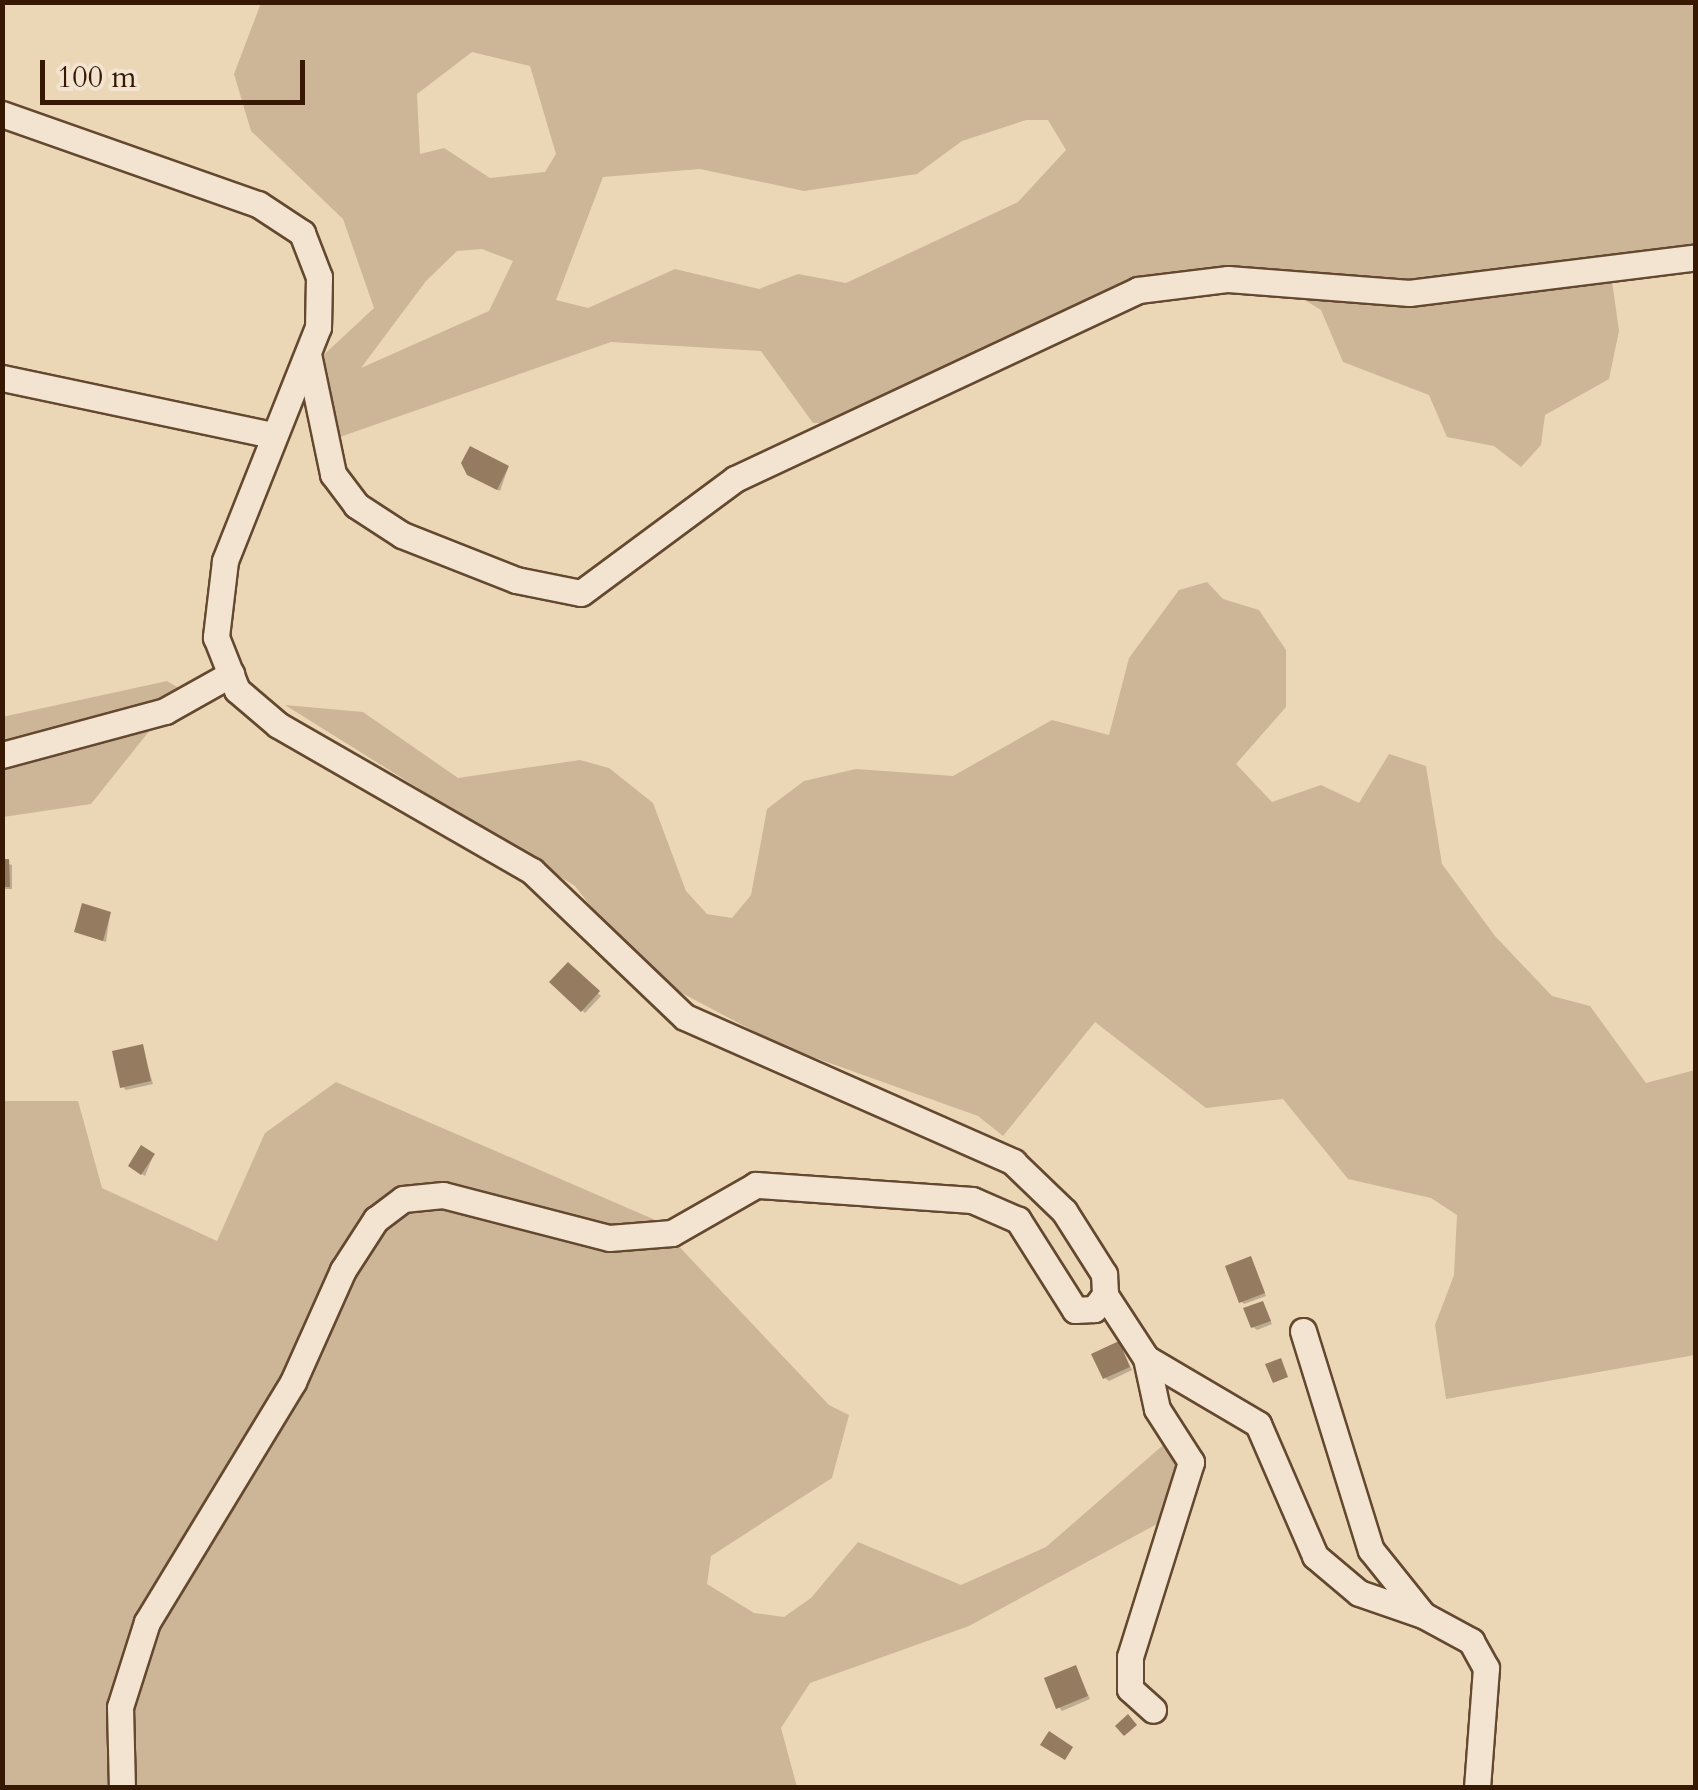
<!DOCTYPE html>
<style>
body{margin:0}
#map{position:relative;width:1698px;height:1790px;overflow:hidden;background:#ebd6b6;font-family:Cardo,serif}
div>[style]{position:absolute}
[style*='--x']{left:calc(var(--x)*1px);top:calc(var(--y)*1px);width:calc(var(--w)*1px);rotate:calc(var(--a)*1deg)}
.green>*{inset:0;background:#ccb697}
.shadow>*{inset:0;background:#0003}
.building>*{inset:0;background:#957b60}
.roads{filter:drop-shadow(2px 0 #64482f) drop-shadow(-2px 0 #64482f) drop-shadow(0 2px #64482f) drop-shadow(0 -2px #64482f)}
.minor>*{height:25px;margin:-12.5px;padding:0 12.5px;transform-origin:12.5px;border-radius:12.5px;background:#f2e4d0}
span{translate:-50% -50%;white-space:nowrap;text-align:center;line-height:1.15;-webkit-text-stroke:9px #f2e4d0;paint-order:stroke}
.frame{position:absolute;inset:0;border:5px solid #371802;pointer-events:none}
.scale{position:absolute;left:40px;top:60px;width:265px;height:45px;box-sizing:border-box;border:5px solid #371802;border-top:0;padding-left:12px;font-size:30px;line-height:35px;white-space:nowrap;color:#371802;-webkit-text-stroke:8px #f2e4d0;paint-order:stroke}
</style>
<div id="map">
<div class="green">
<i style="clip-path:polygon(evenodd,261px 3px,1685px 3px,1696px 7px,1695px 260px,1638px 252px,1611px 274px,1619px 331px,1609px 379px,1545px 415px,1541px 445px,1521px 467px,1494px 446px,1447px 437px,1429px 395px,1343px 362px,1321px 310px,1271px 279px,1199px 271px,843px 423px,813px 423px,761px 351px,611px 342px,337px 438px,315px 363px,374px 308px,343px 219px,251px 131px,234px 74px,261px 3px,472px 52px,530px 66px,556px 154px,545px 172px,490px 178px,444px 148px,420px 154px,417px 94px,472px 52px,261px 3px,1026px 120px,1048px 120px,1066px 150px,1018px 202px,846px 283px,798px 274px,759px 289px,675px 269px,588px 308px,556px 300px,603px 177px,700px 169px,804px 191px,917px 174px,962px 141px,1026px 120px,261px 3px,482px 249px,513px 261px,489px 311px,361px 368px,426px 281px,457px 251px,482px 249px)"></i>
<i style="clip-path:polygon(1207px 582px,1223px 599px,1259px 610px,1286px 650px,1286px 707px,1236px 764px,1272px 802px,1321px 785px,1359px 803px,1389px 754px,1426px 766px,1442px 864px,1495px 936px,1552px 996px,1590px 1006px,1646px 1083px,1695px 1070px,1695px 1355px,1446px 1399px,1435px 1325px,1454px 1275px,1457px 1215px,1431px 1198px,1348px 1179px,1283px 1099px,1206px 1108px,1095px 1022px,1003px 1136px,978px 1116px,782px 1046px,642px 972px,575px 886px,285px 705px,363px 712px,458px 778px,580px 760px,609px 768px,653px 803px,686px 891px,707px 914px,732px 918px,751px 895px,767px 809px,804px 781px,856px 769px,953px 776px,1052px 720px,1109px 735px,1129px 658px,1179px 590px)"></i>
<i style="clip-path:polygon(167px 681px,182px 690px,91px 804px,3px 817px,2px 717px)"></i>
<i style="clip-path:polygon(336px 1082px,653px 1219px,829px 1405px,849px 1415px,832px 1478px,711px 1556px,707px 1584px,754px 1613px,784px 1617px,811px 1598px,858px 1542px,961px 1585px,1046px 1547px,1169px 1440px,1183px 1478px,1168px 1518px,969px 1626px,810px 1683px,781px 1728px,797px 1787px,3px 1788px,3px 1101px,78px 1101px,102px 1188px,217px 1241px,265px 1133px)"></i>
</div>
<div class="shadow">
<i style="clip-path:polygon(508px 468px,500px 491px,473px 477px)"></i>
<i style="clip-path:polygon(2px 862px,12px 865px,12px 889px,2px 889px)"></i>
<i style="clip-path:polygon(110px 914px,106px 942px,76px 932px)"></i>
<i style="clip-path:polygon(568px 965px,601px 996px,585px 1013px,553px 982px)"></i>
<i style="clip-path:polygon(142px 1047px,153px 1084px,126px 1090px,123px 1087px)"></i>
<i style="clip-path:polygon(153px 1156px,145px 1176px,134px 1169px)"></i>
<i style="clip-path:polygon(1251px 1259px,1266px 1296px,1244px 1304px,1241px 1301px)"></i>
<i style="clip-path:polygon(1262px 1303px,1272px 1324px,1257px 1330px,1253px 1327px)"></i>
<i style="clip-path:polygon(1121px 1348px,1132px 1370px,1109px 1381px,1105px 1378px)"></i>
<i style="clip-path:polygon(1078px 1672px,1090px 1699px,1062px 1711px,1059px 1707px)"></i>
</div>
<div class="building">
<i style="clip-path:polygon(470px 446px,509px 466px,497px 490px,467px 475px,461px 463px)"></i>
<i style="clip-path:polygon(2px 859px,9px 859px,10px 887px,2px 887px)"></i>
<i style="clip-path:polygon(82px 903px,111px 912px,103px 941px,74px 932px)"></i>
<i style="clip-path:polygon(568px 962px,600px 991px,581px 1012px,549px 982px)"></i>
<i style="clip-path:polygon(143px 1044px,151px 1081px,120px 1088px,112px 1051px)"></i>
<i style="clip-path:polygon(141px 1145px,155px 1154px,141px 1175px,128px 1166px)"></i>
<i style="clip-path:polygon(1251px 1256px,1265px 1293px,1239px 1303px,1225px 1266px)"></i>
<i style="clip-path:polygon(1263px 1301px,1271px 1321px,1251px 1328px,1243px 1308px)"></i>
<i style="clip-path:polygon(1119px 1341px,1130px 1367px,1103px 1379px,1091px 1354px)"></i>
<i style="clip-path:polygon(1281px 1358px,1288px 1377px,1273px 1383px,1265px 1364px)"></i>
<i style="clip-path:polygon(1076px 1665px,1088px 1696px,1056px 1709px,1044px 1678px)"></i>
<i style="clip-path:polygon(1128px 1714px,1137px 1725px,1124px 1736px,1115px 1726px)"></i>
<i style="clip-path:polygon(1049px 1731px,1073px 1747px,1065px 1760px,1040px 1745px)"></i>
</div>
<div class="roads">
<div class="minor">
<i style="--x:2;--y:114;--w:271;--a:19.4"></i>
<i style="--x:258;--y:204;--w:53;--a:33.4"></i>
<i style="--x:302;--y:233;--w:47;--a:68.9"></i>
<i style="--x:319;--y:277;--w:50;--a:91.1"></i>
<i style="--x:318;--y:327;--w:252;--a:111.7"></i>
<i style="--x:225;--y:561;--w:77;--a:96.8"></i>
<i style="--x:216;--y:637;--w:57;--a:68.4"></i>
<i style="--x:237;--y:690;--w:54;--a:40.5"></i>
<i style="--x:278;--y:725;--w:293;--a:29.9"></i>
<i style="--x:532;--y:871;--w:211;--a:43.7"></i>
<i style="--x:685;--y:1017;--w:359;--a:23.8"></i>
<i style="--x:1013;--y:1162;--w:71;--a:43.9"></i>
<i style="--x:1064;--y:1211;--w:75;--a:57.6"></i>
<i style="--x:1104;--y:1274;--w:21;--a:87"></i>
<i style="--x:1105;--y:1295;--w:18;--a:128"></i>
<i style="--x:1094;--y:1309;--w:19;--a:177"></i>
<i style="--x:1075;--y:1310;--w:107;--a:-122.3"></i>
<i style="--x:1018;--y:1220;--w:50;--a:-156.5"></i>
<i style="--x:972;--y:1200;--w:217;--a:-176"></i>
<i style="--x:756;--y:1185;--w:97;--a:150.3"></i>
<i style="--x:672;--y:1233;--w:63;--a:175.5"></i>
<i style="--x:609;--y:1238;--w:171;--a:-165.5"></i>
<i style="--x:443;--y:1195;--w:40;--a:174.3"></i>
<i style="--x:403;--y:1199;--w:34;--a:143"></i>
<i style="--x:376;--y:1219;--w:61;--a:122.9"></i>
<i style="--x:343;--y:1270;--w:123;--a:114.1"></i>
<i style="--x:293;--y:1382;--w:281;--a:121.3"></i>
<i style="--x:147;--y:1622;--w:89;--a:107.6"></i>
<i style="--x:120;--y:1707;--w:81;--a:88.6"></i>
<i style="--x:308;--y:354;--w:123;--a:78.2"></i>
<i style="--x:333;--y:474;--w:39;--a:53"></i>
<i style="--x:356;--y:505;--w:55;--a:33.1"></i>
<i style="--x:402;--y:535;--w:123;--a:21.5"></i>
<i style="--x:516;--y:580;--w:66;--a:11.3"></i>
<i style="--x:581;--y:593;--w:192;--a:-36.5"></i>
<i style="--x:735;--y:479;--w:445;--a:-25.1"></i>
<i style="--x:1138;--y:290;--w:91;--a:-7"></i>
<i style="--x:1228;--y:279;--w:182;--a:4.4"></i>
<i style="--x:1409;--y:293;--w:289;--a:-7.1"></i>
<i style="--x:2;--y:378;--w:277;--a:11.9"></i>
<i style="--x:2;--y:755;--w:169;--a:-15.1"></i>
<i style="--x:165;--y:711;--w:76;--a:-29.3"></i>
<i style="--x:1105;--y:1295;--w:75;--a:56.9"></i>
<i style="--x:1146;--y:1358;--w:130;--a:30.5"></i>
<i style="--x:1258;--y:1424;--w:144;--a:66.6"></i>
<i style="--x:1315;--y:1556;--w:57;--a:40.1"></i>
<i style="--x:1359;--y:1593;--w:68;--a:19"></i>
<i style="--x:1303;--y:1331;--w:229;--a:72.8"></i>
<i style="--x:1371;--y:1550;--w:83;--a:51.3"></i>
<i style="--x:1423;--y:1615;--w:55;--a:28.4"></i>
<i style="--x:1471;--y:1641;--w:31;--a:61"></i>
<i style="--x:1486;--y:1668;--w:120;--a:94.3"></i>
<i style="--x:1146;--y:1358;--w:52;--a:77.8"></i>
<i style="--x:1157;--y:1409;--w:63;--a:57.3"></i>
<i style="--x:1191;--y:1462;--w:204;--a:107.4"></i>
<i style="--x:1130;--y:1657;--w:32;--a:90"></i>
<i style="--x:1130;--y:1689;--w:31;--a:42"></i>
</div>
</div>
<div class="frame"></div>
<div class="scale">100 m</div>
</div>
